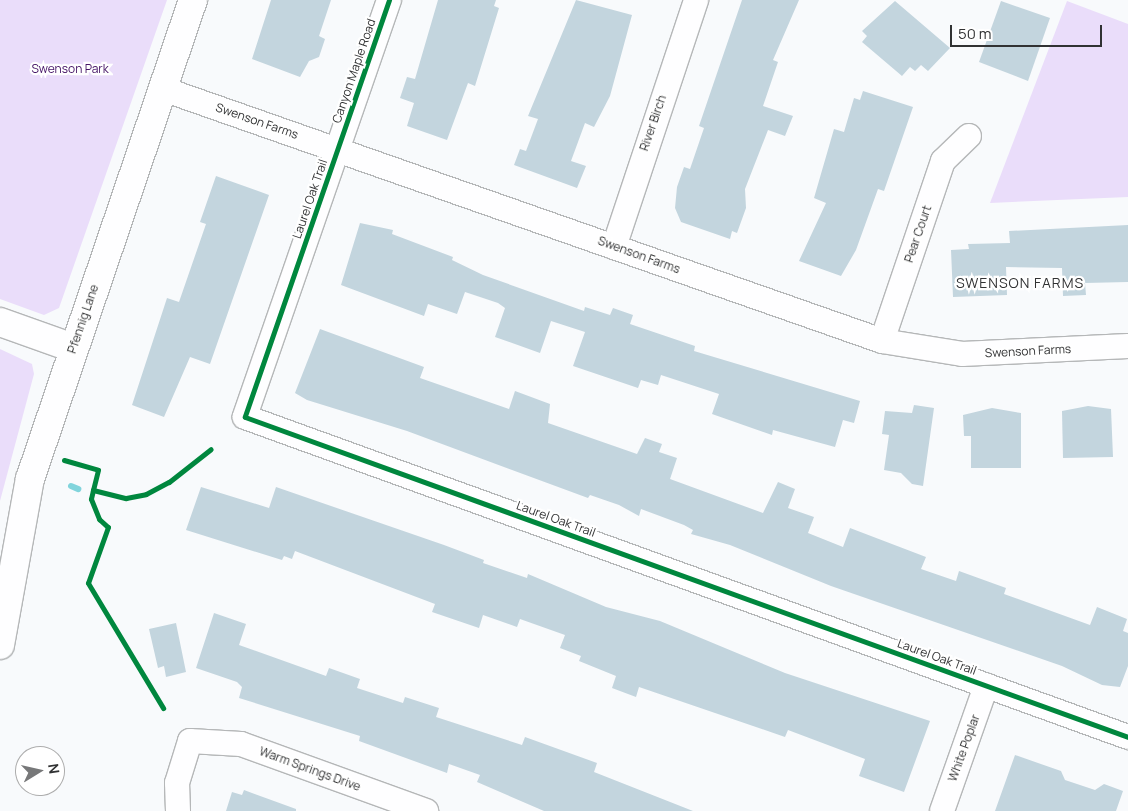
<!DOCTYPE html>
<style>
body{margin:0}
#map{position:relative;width:1128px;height:811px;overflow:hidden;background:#f8fafc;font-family:Manrope,sans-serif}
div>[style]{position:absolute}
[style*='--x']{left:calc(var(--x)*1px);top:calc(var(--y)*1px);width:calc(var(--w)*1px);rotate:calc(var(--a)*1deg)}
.green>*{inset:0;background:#eaddfa}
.stream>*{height:6px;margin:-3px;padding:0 3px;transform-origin:3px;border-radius:3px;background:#81d4dc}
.building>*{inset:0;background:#c3d5de}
.roads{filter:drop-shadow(1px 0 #b5b7b8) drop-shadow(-1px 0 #b5b7b8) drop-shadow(0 1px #b5b7b8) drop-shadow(0 -1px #b5b7b8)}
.street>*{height:24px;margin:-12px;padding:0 12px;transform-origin:12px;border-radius:12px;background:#fefeff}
.secondary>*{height:28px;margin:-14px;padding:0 14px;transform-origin:14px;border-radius:14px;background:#fefeff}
.cycleway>*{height:5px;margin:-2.5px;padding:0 2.5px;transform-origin:2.5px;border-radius:2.5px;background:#00873e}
span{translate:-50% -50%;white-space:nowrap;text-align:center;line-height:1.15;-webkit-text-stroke:4.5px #fff;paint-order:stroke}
.park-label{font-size:12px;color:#441365}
.street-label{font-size:12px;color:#313233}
.neighbourhood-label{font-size:14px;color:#313233;letter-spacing:1px}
.north{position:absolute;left:15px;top:746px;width:50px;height:50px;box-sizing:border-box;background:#fff;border:1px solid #adadad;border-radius:50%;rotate:81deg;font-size:14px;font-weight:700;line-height:20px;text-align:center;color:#313233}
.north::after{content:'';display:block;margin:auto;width:18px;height:22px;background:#777879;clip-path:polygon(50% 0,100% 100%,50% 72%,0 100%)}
.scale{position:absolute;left:950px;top:25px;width:152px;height:22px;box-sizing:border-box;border:2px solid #313233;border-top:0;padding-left:6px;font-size:15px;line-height:18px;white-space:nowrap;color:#313233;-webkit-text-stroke:4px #fff;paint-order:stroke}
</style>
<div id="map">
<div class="green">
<i style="clip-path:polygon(0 0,167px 0,59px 308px,44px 315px,0 299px)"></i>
<i style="clip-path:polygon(1067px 1px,1128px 24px,1128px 197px,990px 203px)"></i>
<i style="clip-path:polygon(0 349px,32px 364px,34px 374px,0 501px)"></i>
</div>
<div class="stream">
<i style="--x:71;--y:486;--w:8;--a:23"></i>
</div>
<div class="building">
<i style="clip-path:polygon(271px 0,331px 0,319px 36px,325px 39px,319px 57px,309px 61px,300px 77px,252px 59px)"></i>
<i style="clip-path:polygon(438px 0,496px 0,494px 6px,499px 8px,475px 86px,468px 83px,447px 140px,407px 126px,414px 103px,400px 98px,407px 77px,415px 79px)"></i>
<i style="clip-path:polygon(576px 0,632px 15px,610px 96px,594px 127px,585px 123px,571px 161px,586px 166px,577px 188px,514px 165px,520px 149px,526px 151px,538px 119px,528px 116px)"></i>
<i style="clip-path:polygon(742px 0,799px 0,773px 60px,778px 62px,763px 106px,793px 116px,785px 136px,768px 130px,745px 189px,746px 208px,737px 233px,732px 231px,730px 239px,681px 222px,675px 208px,677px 187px,684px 167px,690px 169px,704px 128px,699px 126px)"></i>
<i style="clip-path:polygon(895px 1px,950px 48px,928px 71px,921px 65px,915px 71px,910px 67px,902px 76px,862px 42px,867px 36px,862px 31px)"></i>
<i style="clip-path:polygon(1001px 1px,1050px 18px,1028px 81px,979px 62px)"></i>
<i style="clip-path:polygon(863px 91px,913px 107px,884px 191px,878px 189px,856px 250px,841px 276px,799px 261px,826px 203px,814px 198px,834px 129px,844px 132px,854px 98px,860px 100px)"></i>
<i style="clip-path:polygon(216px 176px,269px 195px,210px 364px,190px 357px,164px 417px,132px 405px,167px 298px,179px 302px,206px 224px,200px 222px)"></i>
<i style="clip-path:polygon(360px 223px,393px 230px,392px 234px,453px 257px,452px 260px,483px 275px,584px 311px,585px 307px,610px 315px,613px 308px,633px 315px,630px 324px,695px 346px,694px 351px,860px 401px,854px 423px,843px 420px,835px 447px,773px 430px,772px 435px,712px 414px,719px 394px,661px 375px,658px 385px,641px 380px,638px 388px,573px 366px,585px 332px,551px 321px,540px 353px,495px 337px,505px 308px,498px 303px,465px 292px,457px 314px,428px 304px,424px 316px,341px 285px)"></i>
<i style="clip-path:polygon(1128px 225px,1128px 282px,1085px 283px,1086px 295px,1063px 296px,1062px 268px,1006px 267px,1007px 295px,953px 297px,951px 250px,969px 249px,968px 244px,1010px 243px,1009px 231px)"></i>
<i style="clip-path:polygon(320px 329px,424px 367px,420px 378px,509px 409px,515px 391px,550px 404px,548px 423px,637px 454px,645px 438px,662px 444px,659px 452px,677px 458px,670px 479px,763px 513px,778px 482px,795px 489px,788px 508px,814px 517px,808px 533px,843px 547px,850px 528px,926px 557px,921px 569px,956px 581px,959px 571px,1006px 588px,1004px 594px,1090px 625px,1097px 607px,1127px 619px,1123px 631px,1128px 633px,1128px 666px,1120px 687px,1102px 685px,1062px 666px,831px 586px,730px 545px,691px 534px,693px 530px,684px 525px,641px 509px,639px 516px,619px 505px,590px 495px,588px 498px,407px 431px,307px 400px,295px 393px)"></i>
<i style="clip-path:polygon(914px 405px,934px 408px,923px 486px,912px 484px,901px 473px,884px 470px,889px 435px,882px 434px,885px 411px,912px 413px)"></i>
<i style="clip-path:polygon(1088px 406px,1111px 409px,1113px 457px,1063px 458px,1062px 411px)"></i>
<i style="clip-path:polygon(992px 408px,1021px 413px,1021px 468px,971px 468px,971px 436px,964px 436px,963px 415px)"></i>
<i style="clip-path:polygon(201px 487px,269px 508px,276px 487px,444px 545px,484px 560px,483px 563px,527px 578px,528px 574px,606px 607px,660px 621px,785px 673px,930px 721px,904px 792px,859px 776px,865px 759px,788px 730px,785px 737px,639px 687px,636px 697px,612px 688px,616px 676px,579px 661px,581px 656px,560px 648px,565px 635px,520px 619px,517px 627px,483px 615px,479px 628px,432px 612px,435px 604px,295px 551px,292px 559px,284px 556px,282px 560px,186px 530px)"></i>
<i style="clip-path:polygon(214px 613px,246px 624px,239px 645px,326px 676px,329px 668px,360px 679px,357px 688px,403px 703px,405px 697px,439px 708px,436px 717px,522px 745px,525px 737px,597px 763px,594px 772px,693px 811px,544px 811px,477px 782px,480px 775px,449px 764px,447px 773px,359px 741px,360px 736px,239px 698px,242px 687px,237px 682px,196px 668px)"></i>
<i style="clip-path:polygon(176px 623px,186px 672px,166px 677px,164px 666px,158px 668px,149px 629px)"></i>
<i style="clip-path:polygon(1015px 755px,1061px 771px,1065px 780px,1095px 790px,1104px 784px,1123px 791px,1116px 811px,995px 811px)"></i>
<i style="clip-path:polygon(244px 790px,296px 809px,296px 811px,226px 811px,232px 792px,242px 795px)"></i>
</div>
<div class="roads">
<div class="street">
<i style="--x:389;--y:0;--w:441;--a:109.1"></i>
<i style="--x:245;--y:417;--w:939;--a:19.92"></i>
<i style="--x:163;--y:89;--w:762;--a:19.31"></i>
<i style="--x:882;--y:341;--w:81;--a:9.2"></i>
<i style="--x:962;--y:354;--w:166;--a:-2.8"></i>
<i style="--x:614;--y:247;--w:260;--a:-71.6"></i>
<i style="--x:882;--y:341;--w:190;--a:-71.3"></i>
<i style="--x:943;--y:161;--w:36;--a:-44"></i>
<i style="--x:178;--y:811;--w:28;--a:-92"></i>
<i style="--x:177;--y:783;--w:44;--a:-72.8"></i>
<i style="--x:190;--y:741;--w:51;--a:3.4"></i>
<i style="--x:241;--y:744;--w:197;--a:19.9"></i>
<i style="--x:942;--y:811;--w:133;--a:-70.6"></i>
</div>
<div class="secondary">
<i style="--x:0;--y:322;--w:77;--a:19.6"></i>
<i style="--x:0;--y:645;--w:169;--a:-79.8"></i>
<i style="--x:30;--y:479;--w:506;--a:-71.21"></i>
</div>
</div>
<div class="cycleway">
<i style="--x:389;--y:0;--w:441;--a:109.1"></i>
<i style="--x:245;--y:417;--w:939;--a:19.92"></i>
<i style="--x:64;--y:460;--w:35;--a:16"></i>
<i style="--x:98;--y:470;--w:21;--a:104"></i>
<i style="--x:93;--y:490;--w:34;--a:14"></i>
<i style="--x:126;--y:498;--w:20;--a:-11"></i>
<i style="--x:146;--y:494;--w:26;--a:-28"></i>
<i style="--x:169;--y:482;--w:53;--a:-38.2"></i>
<i style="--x:93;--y:490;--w:9;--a:103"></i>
<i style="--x:91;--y:499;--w:22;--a:68"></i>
<i style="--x:99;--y:519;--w:12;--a:42"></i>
<i style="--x:108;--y:527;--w:59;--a:109.7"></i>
<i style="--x:88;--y:583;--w:146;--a:59"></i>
</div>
<div class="park-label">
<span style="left:70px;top:69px">Swenson Park</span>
</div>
<div class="street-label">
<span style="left:354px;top:71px;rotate:-71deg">Canyon Maple Road</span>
<span style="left:257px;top:121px;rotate:19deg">Swenson Farms</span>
<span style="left:653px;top:123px;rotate:-71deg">River Birch</span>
<span style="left:310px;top:199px;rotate:-71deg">Laurel Oak Trail</span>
<span style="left:918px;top:234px;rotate:-71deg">Pear Court</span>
<span style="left:639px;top:255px;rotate:20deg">Swenson Farms</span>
<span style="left:83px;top:319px;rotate:-71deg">Pfennig Lane</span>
<span style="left:1028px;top:351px;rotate:-3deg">Swenson Farms</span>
<span style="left:556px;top:519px;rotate:20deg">Laurel Oak Trail</span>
<span style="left:937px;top:657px;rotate:20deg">Laurel Oak Trail</span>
<span style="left:964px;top:748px;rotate:-70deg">White Poplar</span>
<span style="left:310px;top:769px;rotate:20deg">Warm Springs Drive</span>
</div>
<div class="neighbourhood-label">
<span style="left:1020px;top:283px">SWENSON FARMS</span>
</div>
<div class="north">N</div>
<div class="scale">50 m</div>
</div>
